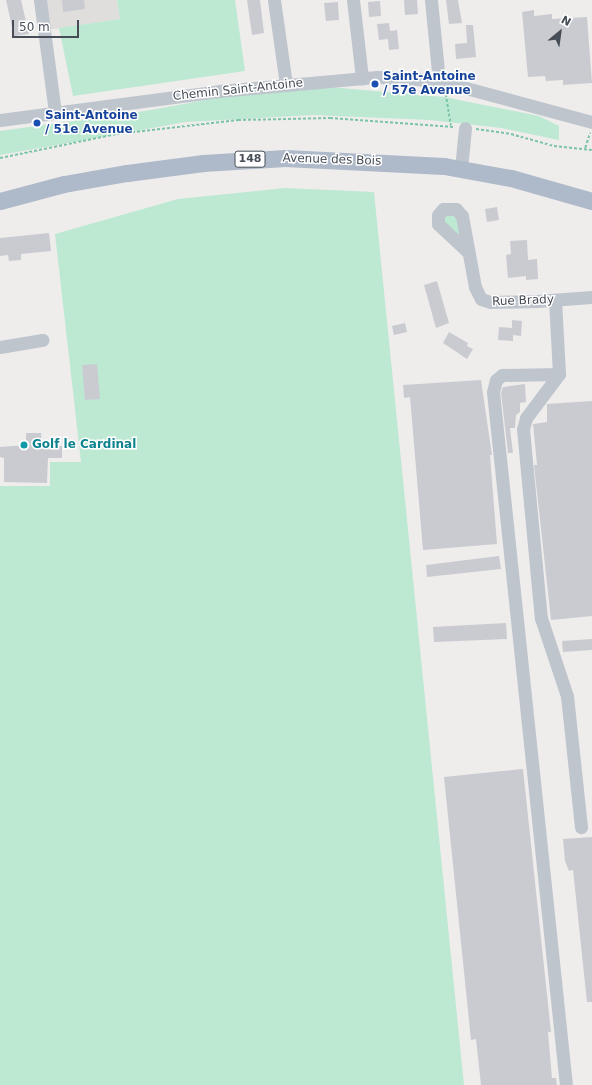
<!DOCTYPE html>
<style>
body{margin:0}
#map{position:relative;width:592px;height:1085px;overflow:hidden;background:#efecec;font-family:"DejaVu Sans",sans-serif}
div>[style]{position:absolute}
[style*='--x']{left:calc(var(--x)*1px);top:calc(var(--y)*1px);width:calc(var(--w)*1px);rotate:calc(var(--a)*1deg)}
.education>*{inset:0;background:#e0dddd}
.green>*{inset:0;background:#bde9d3}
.building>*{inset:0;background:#cacbd1}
.path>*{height:1.5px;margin-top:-0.75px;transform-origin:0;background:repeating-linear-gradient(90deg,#79c4a7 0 3px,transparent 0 5px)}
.minor>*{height:13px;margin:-6.5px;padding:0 6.5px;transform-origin:6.5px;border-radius:6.5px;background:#bec5cd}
.major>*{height:17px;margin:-8.5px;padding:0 8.5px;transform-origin:8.5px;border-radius:8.5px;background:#aeb9c9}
.dots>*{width:11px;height:11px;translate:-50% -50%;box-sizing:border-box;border:2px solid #fff;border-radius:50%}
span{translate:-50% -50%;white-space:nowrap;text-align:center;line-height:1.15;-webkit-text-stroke:3px #fff;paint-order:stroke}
.shield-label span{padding:1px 3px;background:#fff;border:1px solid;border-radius:3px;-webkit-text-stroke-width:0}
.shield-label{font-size:11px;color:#464d57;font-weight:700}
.transit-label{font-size:12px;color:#164399;font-weight:700}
.left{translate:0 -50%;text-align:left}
.street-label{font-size:12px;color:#464d57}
.culture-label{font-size:12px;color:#0d838f;font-weight:700}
.north{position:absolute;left:540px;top:12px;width:40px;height:40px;-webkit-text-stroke:3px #fff;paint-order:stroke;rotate:29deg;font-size:11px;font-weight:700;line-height:16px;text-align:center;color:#464d57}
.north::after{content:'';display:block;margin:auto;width:14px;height:18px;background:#464d57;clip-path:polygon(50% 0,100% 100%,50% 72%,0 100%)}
.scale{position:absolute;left:12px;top:20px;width:67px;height:18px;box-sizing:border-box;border:2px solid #464d57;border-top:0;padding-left:5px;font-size:12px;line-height:14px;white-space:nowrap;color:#464d57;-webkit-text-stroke:3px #fff;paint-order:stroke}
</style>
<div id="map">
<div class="education">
<i style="clip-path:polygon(43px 0,117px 0,120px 19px,47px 30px)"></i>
</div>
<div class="green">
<i style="clip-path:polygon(117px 0,235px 0,245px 71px,73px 96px,59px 28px,120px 19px)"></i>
<i style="clip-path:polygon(329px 87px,444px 97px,539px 116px,559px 126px,559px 140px,501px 128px,430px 120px,313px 115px,186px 122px,0 155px,0 131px,145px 111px,233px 95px)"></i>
<i style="clip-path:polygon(285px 188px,374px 192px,464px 1085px,0 1085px,0 486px,50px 486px,50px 462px,81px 462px,55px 234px,178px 199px)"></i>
<i style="clip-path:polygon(448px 213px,456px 216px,463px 241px,444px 223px,443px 216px)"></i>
</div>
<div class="building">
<i style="clip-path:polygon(6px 0,21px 0,29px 34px,14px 36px)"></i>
<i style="clip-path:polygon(62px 0,84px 0,85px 9px,63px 12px)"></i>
<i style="clip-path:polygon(247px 0,260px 0,264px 33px,252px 35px)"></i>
<i style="clip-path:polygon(404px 0,417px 0,418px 14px,405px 15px)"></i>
<i style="clip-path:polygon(446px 0,458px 0,462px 23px,449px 24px)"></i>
<i style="clip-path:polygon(380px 1px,381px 16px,369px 17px,368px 2px)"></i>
<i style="clip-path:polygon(338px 2px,339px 20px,326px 21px,324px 3px)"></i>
<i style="clip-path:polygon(534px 10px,534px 16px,552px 14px,552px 19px,587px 17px,592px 83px,563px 85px,563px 80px,546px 81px,545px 76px,528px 77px,522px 12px)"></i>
<i style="clip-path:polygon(389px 23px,390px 31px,397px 30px,399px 49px,389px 50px,388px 39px,379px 40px,377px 24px)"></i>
<i style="clip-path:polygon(466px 25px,473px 25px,476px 57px,456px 59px,455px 44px,467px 43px)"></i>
<i style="clip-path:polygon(497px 207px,499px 220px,487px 222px,485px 209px)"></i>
<i style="clip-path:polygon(49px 233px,51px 251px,21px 254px,21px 260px,9px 261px,8px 255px,0 256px,0 238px)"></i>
<i style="clip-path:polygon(527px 240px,528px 260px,537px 259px,538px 279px,526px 280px,526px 276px,508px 278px,506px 255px,511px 254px,510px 241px)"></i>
<i style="clip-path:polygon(437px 281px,449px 323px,436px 328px,424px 285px)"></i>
<i style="clip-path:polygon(512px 320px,522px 321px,521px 336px,513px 335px,513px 341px,498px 340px,499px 327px,512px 328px)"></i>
<i style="clip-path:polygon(405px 323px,407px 332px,394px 335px,392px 326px)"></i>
<i style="clip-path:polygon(449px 332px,468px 343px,467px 346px,473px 349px,467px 359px,443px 343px)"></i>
<i style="clip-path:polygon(97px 364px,100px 399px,85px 400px,82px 365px)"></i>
<i style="clip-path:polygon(481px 380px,492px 455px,490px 455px,497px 544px,423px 550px,410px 397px,404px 398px,403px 385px)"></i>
<i style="clip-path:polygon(525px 384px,526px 402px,520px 403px,520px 412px,516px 415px,515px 428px,510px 428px,513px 453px,508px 453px,501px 393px,503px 387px)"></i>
<i style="clip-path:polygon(592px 401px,592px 616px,551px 620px,534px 465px,537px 465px,533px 424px,547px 422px,547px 404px)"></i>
<i style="clip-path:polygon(26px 433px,41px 433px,42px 446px,62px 446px,62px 458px,48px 458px,47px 483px,4px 482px,4px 458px,0 457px,0 447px,26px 445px)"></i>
<i style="clip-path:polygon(499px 556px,501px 569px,427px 577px,426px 565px)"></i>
<i style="clip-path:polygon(506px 623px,507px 639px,434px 642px,433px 627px)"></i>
<i style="clip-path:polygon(592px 639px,592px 650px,563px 652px,562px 641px)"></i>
<i style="clip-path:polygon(523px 769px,551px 1032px,548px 1032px,552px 1078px,556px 1078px,557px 1085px,481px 1085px,476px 1039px,471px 1040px,444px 777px)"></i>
<i style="clip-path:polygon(592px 837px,592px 1002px,587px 1002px,573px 870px,569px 871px,565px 861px,563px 839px)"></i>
</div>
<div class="path">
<i style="--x:446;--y:94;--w:32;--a:81"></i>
<i style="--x:476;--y:129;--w:35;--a:8"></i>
<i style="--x:511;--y:134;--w:45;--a:15.6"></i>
<i style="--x:554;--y:146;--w:38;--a:6"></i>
<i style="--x:585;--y:148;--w:16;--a:-72"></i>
<i style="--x:0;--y:158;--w:119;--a:-11.6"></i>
<i style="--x:117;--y:134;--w:122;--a:-6.6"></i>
<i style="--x:238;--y:120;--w:92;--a:-1.2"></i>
<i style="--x:330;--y:118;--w:124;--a:4.2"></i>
</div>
<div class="minor">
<i style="--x:40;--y:0;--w:114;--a:82.4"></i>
<i style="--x:274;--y:0;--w:85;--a:81.9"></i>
<i style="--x:353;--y:0;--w:79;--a:83.4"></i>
<i style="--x:431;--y:0;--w:81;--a:84.4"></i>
<i style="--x:0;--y:120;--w:221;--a:-7.5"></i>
<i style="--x:219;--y:91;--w:159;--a:-5.1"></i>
<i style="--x:377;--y:77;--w:40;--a:2.9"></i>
<i style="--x:417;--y:79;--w:34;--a:8"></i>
<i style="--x:451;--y:84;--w:146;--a:15.1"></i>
<i style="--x:461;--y:169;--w:41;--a:-84.4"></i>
<i style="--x:468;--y:252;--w:41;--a:-137"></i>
<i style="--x:438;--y:224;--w:9;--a:-90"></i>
<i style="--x:438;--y:215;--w:8;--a:-50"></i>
<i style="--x:443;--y:209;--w:13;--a:0"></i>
<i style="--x:456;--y:209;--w:9;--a:49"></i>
<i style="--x:462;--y:216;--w:72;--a:79.6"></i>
<i style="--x:475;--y:287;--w:13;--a:63"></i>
<i style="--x:481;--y:299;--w:10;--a:17"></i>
<i style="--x:491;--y:302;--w:46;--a:-1.2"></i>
<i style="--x:537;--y:301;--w:55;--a:-4.2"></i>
<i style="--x:555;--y:300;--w:74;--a:86.9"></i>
<i style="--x:559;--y:374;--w:55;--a:126.9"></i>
<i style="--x:526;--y:418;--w:11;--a:105"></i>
<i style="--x:523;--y:429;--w:190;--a:84.6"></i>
<i style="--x:541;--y:618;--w:82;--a:71.6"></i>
<i style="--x:567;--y:696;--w:132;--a:83.9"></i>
<i style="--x:0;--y:347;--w:43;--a:-9.5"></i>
<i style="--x:559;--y:374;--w:57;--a:179"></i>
<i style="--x:502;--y:375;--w:8;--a:140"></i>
<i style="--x:496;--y:380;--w:12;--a:104"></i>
<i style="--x:493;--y:392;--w:697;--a:83.99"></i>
</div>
<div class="major">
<i style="--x:0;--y:201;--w:66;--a:-14.9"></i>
<i style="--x:64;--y:184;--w:64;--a:-9.9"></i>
<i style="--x:127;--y:173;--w:77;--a:-7.5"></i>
<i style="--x:203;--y:163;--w:82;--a:-3.5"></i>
<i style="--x:285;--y:158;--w:159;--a:2.9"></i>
<i style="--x:444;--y:166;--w:68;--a:10.2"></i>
<i style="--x:511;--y:178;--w:84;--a:15.9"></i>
</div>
<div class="dots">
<i style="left:375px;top:84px;background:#1a4fb4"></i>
<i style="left:37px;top:123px;background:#1a4fb4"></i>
<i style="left:24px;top:445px;background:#0f9aa8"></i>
</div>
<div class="shield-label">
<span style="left:250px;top:159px">148</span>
</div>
<div class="transit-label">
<span class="left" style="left:383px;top:84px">Saint-Antoine<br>/ 57e Avenue</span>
<span class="left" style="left:45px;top:123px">Saint-Antoine<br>/ 51e Avenue</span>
</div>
<div class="street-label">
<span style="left:238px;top:90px;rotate:-6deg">Chemin Saint-Antoine</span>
<span style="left:332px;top:160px;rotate:2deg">Avenue des Bois</span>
<span style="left:523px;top:301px;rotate:-2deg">Rue Brady</span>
</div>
<div class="culture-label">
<span class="left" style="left:32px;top:445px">Golf le Cardinal</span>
</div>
<div class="north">N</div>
<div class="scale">50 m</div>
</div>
